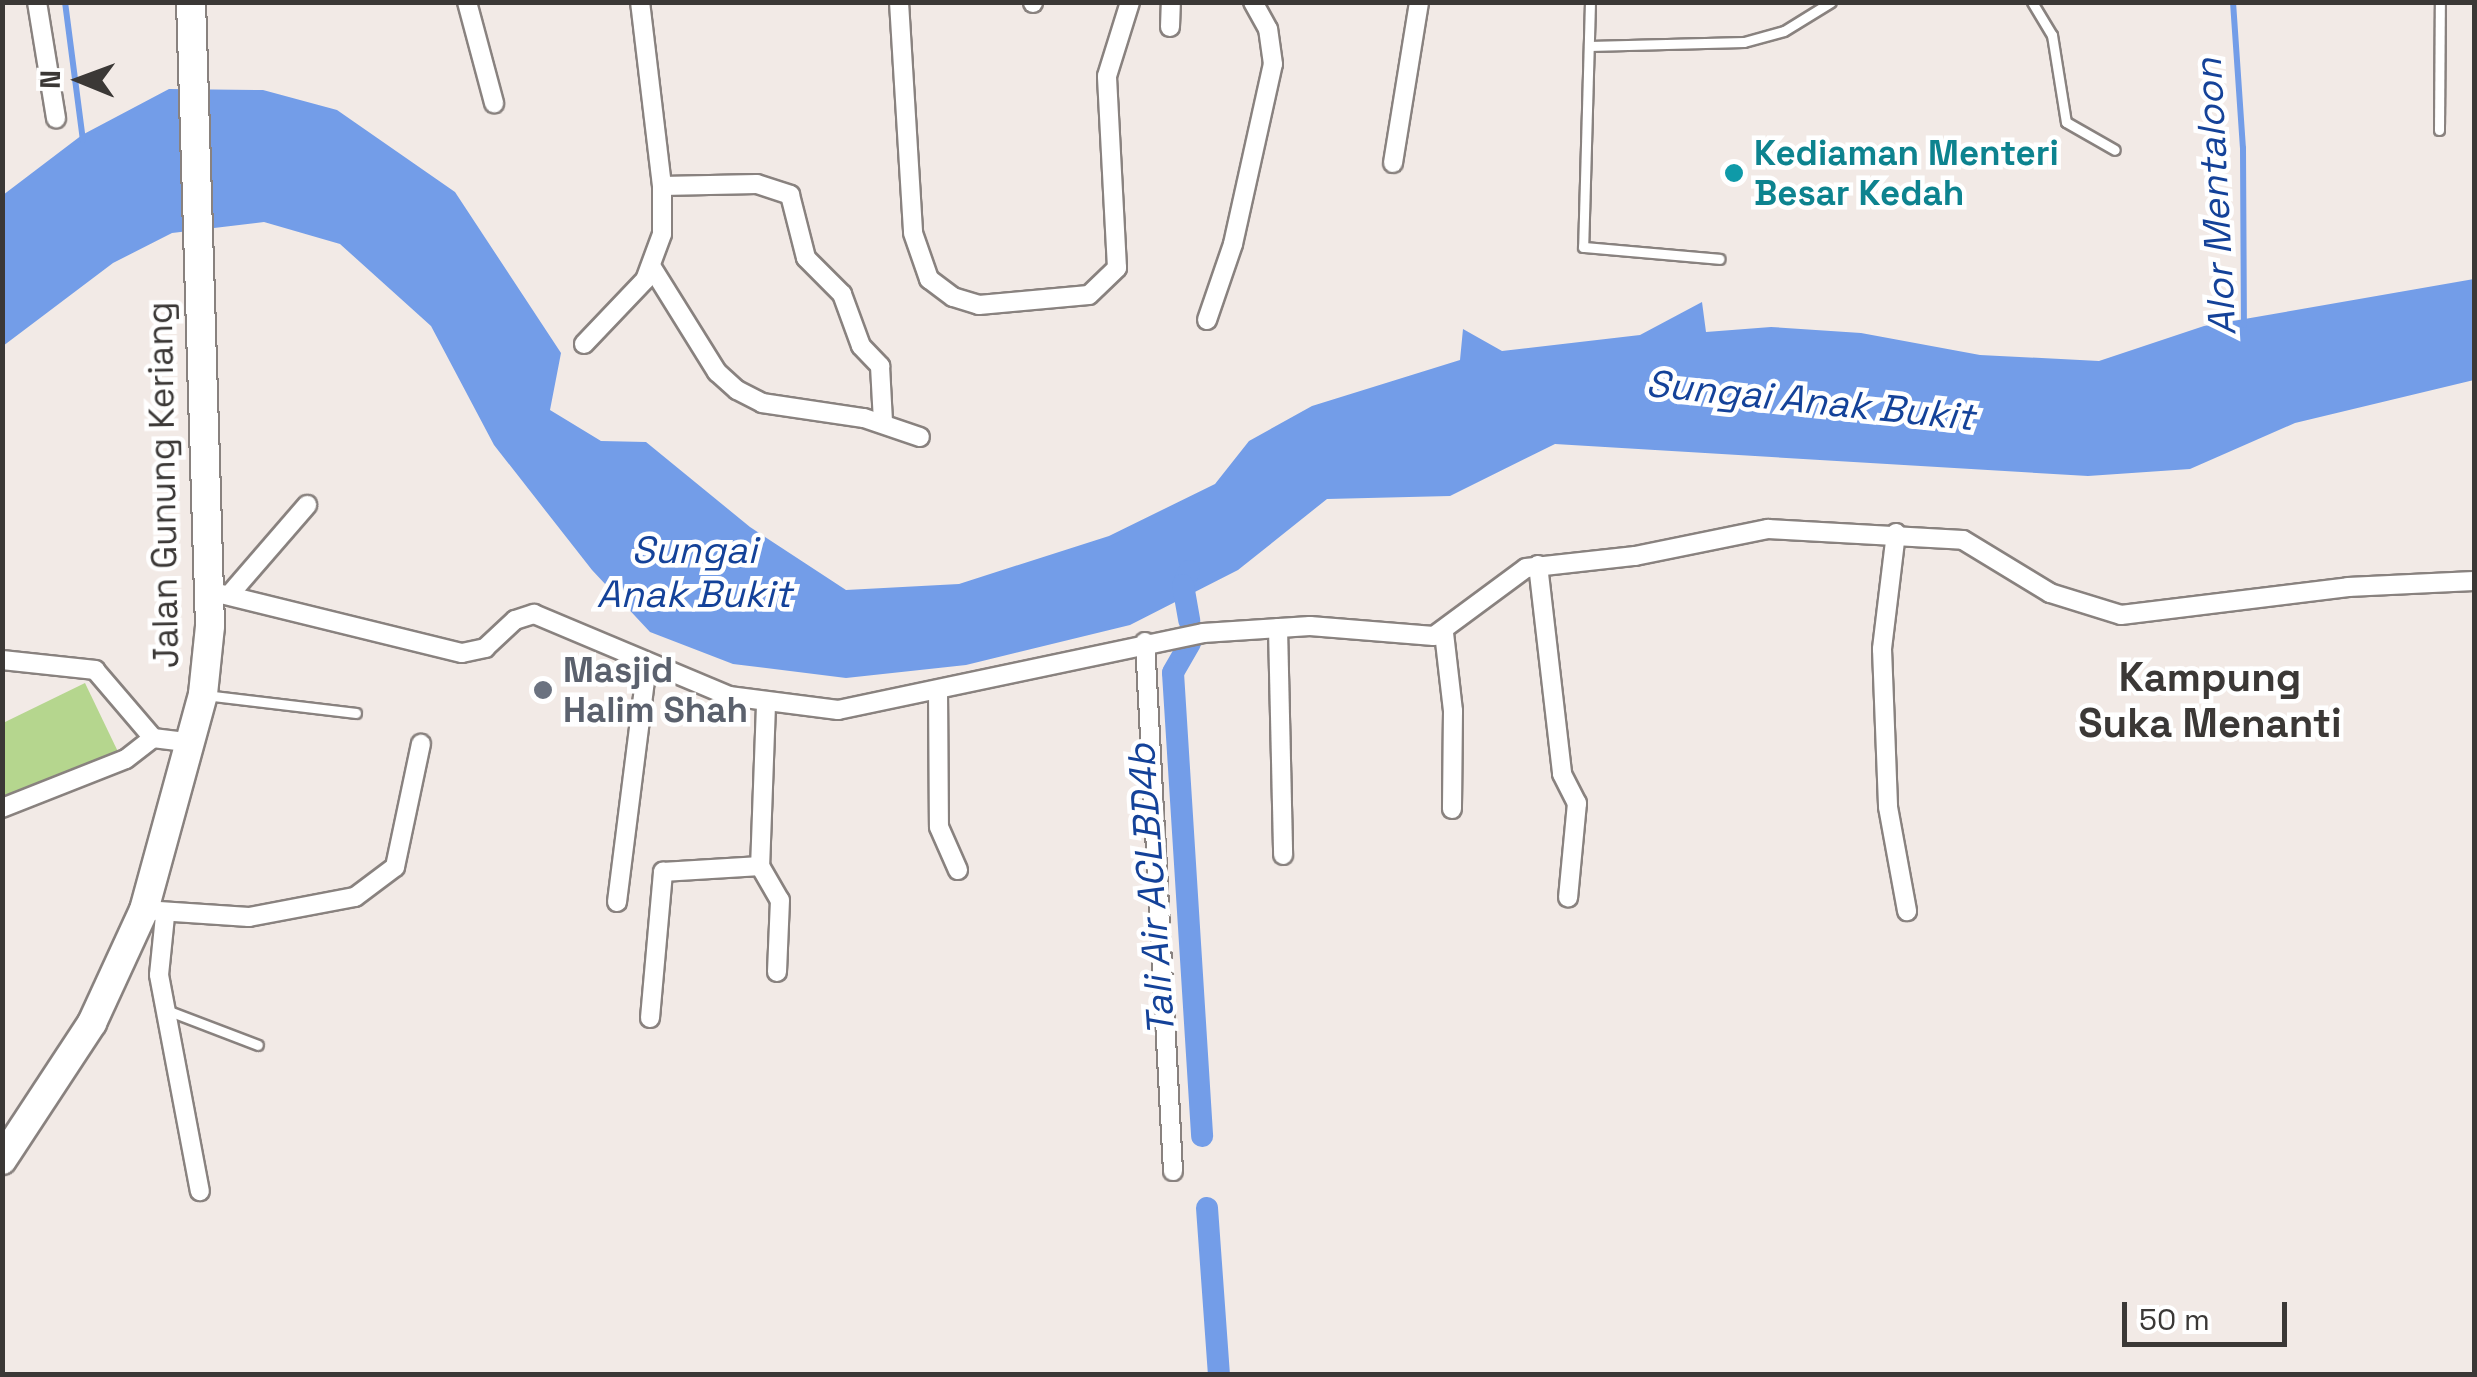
<!DOCTYPE html>
<style>
body{margin:0}
#map{position:relative;width:2477px;height:1377px;overflow:hidden;background:#f2eae6;font-family:"Space Grotesk",sans-serif}
div>[style]{position:absolute}
[style*='--x']{left:calc(var(--x)*1px);top:calc(var(--y)*1px);width:calc(var(--w)*1px);rotate:calc(var(--a)*1deg)}
.green>*{inset:0;background:#b5d68e}
.water>*{inset:0;background:#739de8}
.stream>*{height:6px;margin:-3px;padding:0 3px;transform-origin:3px;border-radius:3px;background:#739de8}
.canal>*{height:22px;margin:-11px;padding:0 11px;transform-origin:11px;border-radius:11px;background:#739de8}
.roads{filter:drop-shadow(2px 0 #89827f) drop-shadow(-2px 0 #89827f) drop-shadow(0 2px #89827f) drop-shadow(0 -2px #89827f)}
.lane>*{height:9px;margin:-4.5px;padding:0 4.5px;transform-origin:4.5px;border-radius:4.5px;background:#fff}
.street>*{height:18px;margin:-9px;padding:0 9px;transform-origin:9px;border-radius:9px;background:#fff}
.primary>*{height:28px;margin:-14px;padding:0 14px;transform-origin:14px;border-radius:14px;background:#fff}
.dots>*{width:28px;height:28px;translate:-50% -50%;box-sizing:border-box;border:5px solid #fff;border-radius:50%}
span{translate:-50% -50%;white-space:nowrap;text-align:center;line-height:1.15;-webkit-text-stroke:9px #fff;paint-order:stroke}
.culture-label{font-size:35px;color:#0d838f;font-weight:700}
.left{translate:0 -50%;text-align:left}
.street-label{font-size:35px;color:#3b3836}
.worship-label{font-size:35px;color:#5b616d;font-weight:700}
.water-label{font-size:38px;color:#144299;font-style:italic}
.quarter-label{font-size:40px;color:#3b3836;font-weight:700}
.frame{position:absolute;inset:0;border:5px solid #3b3836;pointer-events:none}
.north{position:absolute;left:30px;top:30px;width:100px;height:100px;-webkit-text-stroke:8px #fff;paint-order:stroke;rotate:271deg;font-size:28px;font-weight:700;line-height:40px;text-align:center;color:#3b3836}
.north::after{content:'';display:block;margin:auto;width:35px;height:45px;background:#3b3836;clip-path:polygon(50% 0,100% 100%,50% 72%,0 100%)}
.scale{position:absolute;left:2122px;top:1302px;width:165px;height:45px;box-sizing:border-box;border:5px solid #3b3836;border-top:0;padding-left:12px;font-size:30px;line-height:35px;white-space:nowrap;color:#3b3836;-webkit-text-stroke:8px #fff;paint-order:stroke}
</style>
<div id="map">
<div class="green">
<i style="clip-path:polygon(85px 683px,121px 758px,9px 812px,3px 798px,3px 723px)"></i>
</div>
<div class="water">
<i style="clip-path:polygon(169px 89px,263px 90px,337px 110px,455px 192px,561px 353px,550px 410px,601px 441px,646px 442px,750px 527px,846px 590px,959px 584px,1109px 536px,1215px 484px,1249px 441px,1312px 406px,1460px 360px,1463px 329px,1502px 351px,1640px 335px,1702px 302px,1706px 332px,1771px 327px,1861px 333px,1980px 355px,2099px 361px,2204px 326px,2474px 279px,2474px 380px,2295px 423px,2190px 469px,2088px 476px,1555px 444px,1450px 496px,1327px 499px,1238px 570px,1130px 625px,966px 665px,846px 678px,733px 664px,650px 632px,592px 570px,494px 445px,431px 326px,340px 244px,264px 222px,172px 233px,113px 263px,3px 346px,3px 195px,82px 135px)"></i>
</div>
<div class="stream">
<i style="--x:65;--y:2;--w:139;--a:82.6"></i>
<i style="--x:2233;--y:2;--w:146;--a:86.1"></i>
<i style="--x:2243;--y:148;--w:177;--a:89.7"></i>
</div>
<div class="canal">
<i style="--x:1189;--y:571;--w:15;--a:113"></i>
<i style="--x:1183;--y:585;--w:36;--a:80"></i>
<i style="--x:1190;--y:643;--w:34;--a:120"></i>
<i style="--x:1173;--y:673;--w:464;--a:86.4"></i>
<i style="--x:1207;--y:1208;--w:166;--a:85.9"></i>
</div>
<div class="roads">
<div class="lane">
<i style="--x:1590;--y:2;--w:245;--a:91.6"></i>
<i style="--x:1583;--y:247;--w:137;--a:5"></i>
<i style="--x:2032;--y:2;--w:39;--a:59"></i>
<i style="--x:2052;--y:35;--w:88;--a:80.9"></i>
<i style="--x:2066;--y:122;--w:56;--a:29.7"></i>
<i style="--x:1589;--y:46;--w:155;--a:-1.5"></i>
<i style="--x:1744;--y:42;--w:41;--a:-15.4"></i>
<i style="--x:1784;--y:31;--w:55;--a:-31.7"></i>
<i style="--x:2439;--y:130;--w:128;--a:-89.6"></i>
<i style="--x:205;--y:695;--w:152;--a:6.8"></i>
<i style="--x:169;--y:1011;--w:95;--a:20.9"></i>
</div>
<div class="street">
<i style="--x:37;--y:2;--w:118;--a:80.7"></i>
<i style="--x:467;--y:2;--w:105;--a:75"></i>
<i style="--x:899;--y:2;--w:231;--a:86.5"></i>
<i style="--x:913;--y:233;--w:49;--a:70.8"></i>
<i style="--x:929;--y:279;--w:30;--a:37"></i>
<i style="--x:953;--y:297;--w:27;--a:17"></i>
<i style="--x:979;--y:305;--w:110;--a:-5.2"></i>
<i style="--x:1089;--y:295;--w:39;--a:-44"></i>
<i style="--x:1117;--y:268;--w:192;--a:-93"></i>
<i style="--x:1107;--y:76;--w:77;--a:-72.7"></i>
<i style="--x:1033;--y:2;--w:1;--a:90"></i>
<i style="--x:1170;--y:27;--w:25;--a:-88"></i>
<i style="--x:1393;--y:163;--w:163;--a:-80.8"></i>
<i style="--x:662;--y:186;--w:95;--a:-1.2"></i>
<i style="--x:757;--y:184;--w:35;--a:18"></i>
<i style="--x:790;--y:195;--w:65;--a:75.7"></i>
<i style="--x:806;--y:258;--w:51;--a:45"></i>
<i style="--x:842;--y:294;--w:55;--a:69.9"></i>
<i style="--x:861;--y:346;--w:28;--a:46"></i>
<i style="--x:880;--y:366;--w:56;--a:86.9"></i>
<i style="--x:651;--y:266;--w:125;--a:58.1"></i>
<i style="--x:717;--y:372;--w:27;--a:42"></i>
<i style="--x:737;--y:390;--w:28;--a:27"></i>
<i style="--x:762;--y:403;--w:103;--a:8.4"></i>
<i style="--x:864;--y:418;--w:59;--a:18.7"></i>
<i style="--x:1207;--y:320;--w:80;--a:-71.1"></i>
<i style="--x:1233;--y:244;--w:184;--a:-77.5"></i>
<i style="--x:1273;--y:64;--w:35;--a:-98"></i>
<i style="--x:1268;--y:29;--w:31;--a:-119"></i>
<i style="--x:584;--y:344;--w:88;--a:-46.4"></i>
<i style="--x:645;--y:280;--w:49;--a:-69.7"></i>
<i style="--x:662;--y:234;--w:48;--a:-90"></i>
<i style="--x:662;--y:186;--w:185;--a:-96.8"></i>
<i style="--x:1896;--y:533;--w:117;--a:96.9"></i>
<i style="--x:1882;--y:649;--w:158;--a:87.8"></i>
<i style="--x:1888;--y:807;--w:106;--a:79.6"></i>
<i style="--x:1538;--y:565;--w:210;--a:83.4"></i>
<i style="--x:1562;--y:774;--w:33;--a:63"></i>
<i style="--x:1577;--y:803;--w:95;--a:95.4"></i>
<i style="--x:209;--y:591;--w:260;--a:13.8"></i>
<i style="--x:462;--y:653;--w:24;--a:-12"></i>
<i style="--x:485;--y:648;--w:41;--a:-43"></i>
<i style="--x:515;--y:620;--w:20;--a:-18"></i>
<i style="--x:534;--y:614;--w:212;--a:22.8"></i>
<i style="--x:729;--y:696;--w:110;--a:7.3"></i>
<i style="--x:838;--y:710;--w:373;--a:-11.9"></i>
<i style="--x:1203;--y:633;--w:107;--a:-3.7"></i>
<i style="--x:1310;--y:626;--w:124;--a:4.6"></i>
<i style="--x:1434;--y:636;--w:114;--a:-36.5"></i>
<i style="--x:1526;--y:568;--w:110;--a:-6.3"></i>
<i style="--x:1635;--y:556;--w:136;--a:-11.5"></i>
<i style="--x:1768;--y:529;--w:195;--a:3.2"></i>
<i style="--x:1963;--y:540;--w:102;--a:31.3"></i>
<i style="--x:2050;--y:593;--w:74;--a:17.2"></i>
<i style="--x:2121;--y:615;--w:229;--a:-7"></i>
<i style="--x:2348;--y:587;--w:126;--a:-2.7"></i>
<i style="--x:230;--y:594;--w:118;--a:-49.1"></i>
<i style="--x:1278;--y:628;--w:227;--a:88.7"></i>
<i style="--x:1444;--y:633;--w:79;--a:83.4"></i>
<i style="--x:1453;--y:711;--w:98;--a:90.6"></i>
<i style="--x:1145;--y:642;--w:530;--a:86.97"></i>
<i style="--x:2;--y:660;--w:94;--a:6.1"></i>
<i style="--x:95;--y:670;--w:89;--a:49.5"></i>
<i style="--x:153;--y:738;--w:41;--a:7"></i>
<i style="--x:938;--y:690;--w:137;--a:89.6"></i>
<i style="--x:939;--y:827;--w:47;--a:66.2"></i>
<i style="--x:766;--y:705;--w:161;--a:92.1"></i>
<i style="--x:760;--y:866;--w:39;--a:60"></i>
<i style="--x:780;--y:900;--w:72;--a:92.4"></i>
<i style="--x:2;--y:808;--w:133;--a:-21.6"></i>
<i style="--x:126;--y:759;--w:34;--a:-38"></i>
<i style="--x:617;--y:902;--w:239;--a:-82.8"></i>
<i style="--x:144;--y:910;--w:105;--a:3.8"></i>
<i style="--x:249;--y:917;--w:108;--a:-10.7"></i>
<i style="--x:355;--y:897;--w:50;--a:-36.9"></i>
<i style="--x:395;--y:867;--w:126;--a:-78.1"></i>
<i style="--x:165;--y:916;--w:59;--a:95.8"></i>
<i style="--x:159;--y:975;--w:220;--a:79.3"></i>
<i style="--x:650;--y:1018;--w:147;--a:-84.9"></i>
<i style="--x:663;--y:872;--w:97;--a:-3.5"></i>
</div>
<div class="primary">
<i style="--x:2;--y:1160;--w:164;--a:-56.7"></i>
<i style="--x:92;--y:1023;--w:124;--a:-65.3"></i>
<i style="--x:144;--y:910;--w:224;--a:-74.7"></i>
<i style="--x:203;--y:694;--w:68;--a:-84.1"></i>
<i style="--x:210;--y:626;--w:624;--a:-91.74"></i>
</div>
</div>
<div class="dots">
<i style="left:1734px;top:173px;background:#0f9aa8"></i>
<i style="left:543px;top:690px;background:#6b7280"></i>
</div>
<div class="culture-label">
<span class="left" style="left:1754px;top:173px">Kediaman Menteri<br>Besar Kedah</span>
</div>
<div class="street-label">
<span style="left:163px;top:485px;rotate:-91deg">Jalan Gunung Keriang</span>
</div>
<div class="worship-label">
<span class="left" style="left:563px;top:690px">Masjid<br>Halim Shah</span>
</div>
<div class="water-label">
<span style="left:2216px;top:197px;rotate:-93deg">Alor Mentaloon</span>
<span style="left:1810px;top:401px;rotate:6deg">Sungai Anak Bukit</span>
<span style="left:694px;top:573px">Sungai<br>Anak Bukit</span>
<span style="left:1152px;top:890px;rotate:-94deg">Tali Air ACLBD4b</span>
</div>
<div class="quarter-label">
<span style="left:2210px;top:701px">Kampung<br>Suka Menanti</span>
</div>
<div class="frame"></div>
<div class="north">N</div>
<div class="scale">50 m</div>
</div>
